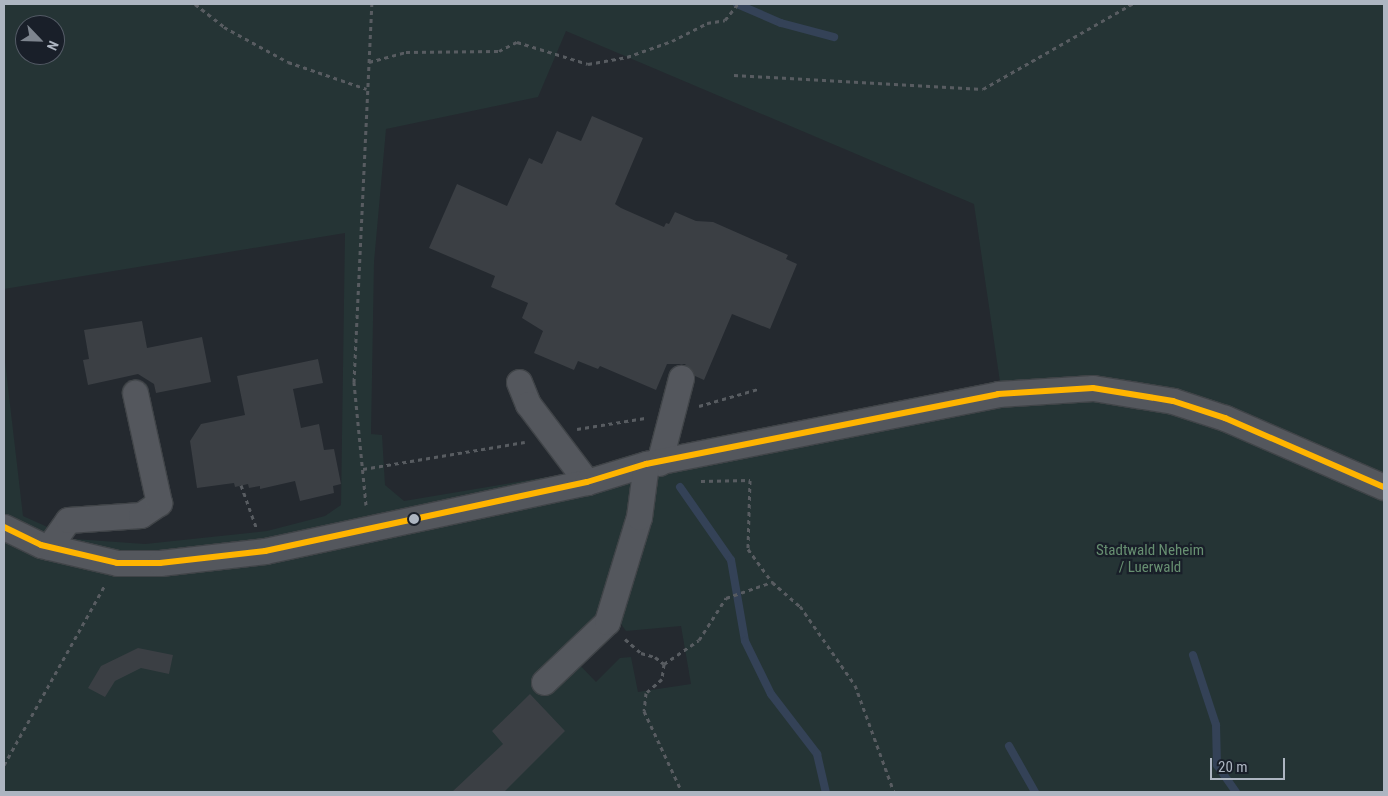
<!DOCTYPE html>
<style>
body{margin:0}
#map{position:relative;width:1388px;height:796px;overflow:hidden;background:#24292f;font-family:"Roboto Condensed",sans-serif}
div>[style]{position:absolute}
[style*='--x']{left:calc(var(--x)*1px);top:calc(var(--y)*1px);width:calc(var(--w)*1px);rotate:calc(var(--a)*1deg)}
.green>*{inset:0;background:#253435}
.stream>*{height:8px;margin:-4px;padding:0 4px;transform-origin:4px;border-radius:4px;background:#344257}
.building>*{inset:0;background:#3b3f44}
.path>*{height:3px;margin-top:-1.5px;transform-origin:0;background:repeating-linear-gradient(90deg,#585c61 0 4px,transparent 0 8px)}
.roads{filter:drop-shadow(1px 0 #404448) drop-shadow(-1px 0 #404448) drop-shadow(0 1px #404448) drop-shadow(0 -1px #404448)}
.minor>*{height:25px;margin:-12.5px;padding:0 12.5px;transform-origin:12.5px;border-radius:12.5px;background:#54575d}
.bus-1>*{height:6px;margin:-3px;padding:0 3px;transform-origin:3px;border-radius:3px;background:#ffb400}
.dots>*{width:14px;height:14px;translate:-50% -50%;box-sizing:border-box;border:2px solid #191f29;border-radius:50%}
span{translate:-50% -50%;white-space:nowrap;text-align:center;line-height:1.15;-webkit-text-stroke:4.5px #191f29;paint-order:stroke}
.park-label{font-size:15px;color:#678f71}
.frame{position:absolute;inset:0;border:5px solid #adb5c1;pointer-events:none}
.north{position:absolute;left:15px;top:15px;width:50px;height:50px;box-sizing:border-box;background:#191f29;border:1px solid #545b66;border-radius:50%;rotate:114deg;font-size:14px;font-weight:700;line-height:20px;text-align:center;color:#adb5c1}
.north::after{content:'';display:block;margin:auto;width:18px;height:22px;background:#7d848e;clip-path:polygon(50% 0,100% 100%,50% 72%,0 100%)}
.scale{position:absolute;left:1210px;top:758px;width:75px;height:22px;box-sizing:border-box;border:2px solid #adb5c1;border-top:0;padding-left:6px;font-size:15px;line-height:18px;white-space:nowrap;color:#adb5c1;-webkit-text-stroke:4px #191f29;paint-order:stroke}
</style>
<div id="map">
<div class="green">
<i style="clip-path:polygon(evenodd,4px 4px,1384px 4px,1384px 792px,4px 792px,4px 353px,23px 516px,74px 539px,145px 544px,267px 531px,325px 516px,341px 505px,345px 233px,4px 289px,4px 4px,25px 25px,55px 25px,55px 55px,25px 55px,25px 25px,4px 4px,566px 31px,974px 204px,1000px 382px,559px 475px,404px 501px,385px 485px,382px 435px,371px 434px,374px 262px,386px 129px,538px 97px,566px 31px,4px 4px,616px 617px,626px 631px,681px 626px,691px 684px,638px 692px,631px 657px,620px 658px,596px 682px,574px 659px,616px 617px)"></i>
</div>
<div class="stream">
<i style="--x:737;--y:4;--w:48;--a:23.4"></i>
<i style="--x:781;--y:23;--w:55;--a:14.8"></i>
<i style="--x:680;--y:487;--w:89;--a:55.1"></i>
<i style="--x:731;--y:560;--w:82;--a:80.2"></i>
<i style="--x:745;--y:641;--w:59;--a:63.9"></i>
<i style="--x:771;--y:694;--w:76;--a:52.5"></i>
<i style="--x:817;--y:754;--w:39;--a:77"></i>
<i style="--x:1193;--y:655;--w:74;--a:71.8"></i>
<i style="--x:1216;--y:725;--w:40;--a:88.6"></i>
<i style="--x:1217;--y:765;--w:33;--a:55"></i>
<i style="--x:1009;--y:746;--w:53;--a:60.5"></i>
</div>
<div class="building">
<i style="clip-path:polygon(592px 116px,643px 138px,615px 204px,621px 208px,664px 227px,666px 223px,669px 224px,675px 212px,696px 221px,713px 222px,788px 255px,786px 259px,797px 264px,770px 329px,732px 314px,704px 380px,695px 376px,685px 364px,667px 364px,656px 390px,600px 366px,598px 369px,578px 361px,574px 370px,534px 353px,543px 331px,522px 318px,528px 303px,491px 287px,495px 276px,429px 248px,457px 184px,507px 206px,529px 158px,542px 164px,557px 131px,581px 141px)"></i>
<i style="clip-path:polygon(142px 321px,147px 348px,202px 337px,211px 382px,156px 393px,154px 384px,138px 374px,88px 385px,83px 360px,89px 359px,84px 330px)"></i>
<i style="clip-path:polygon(318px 359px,323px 383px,293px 389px,301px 428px,319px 424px,324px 450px,334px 449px,341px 484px,333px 486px,334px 493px,300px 501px,295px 481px,260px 489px,260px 486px,249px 488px,248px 484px,235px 487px,234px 483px,197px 488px,190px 441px,201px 424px,245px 415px,237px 376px)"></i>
<i style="clip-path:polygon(138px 648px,173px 655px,169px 674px,141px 668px,115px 681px,105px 697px,88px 688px,101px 666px)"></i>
<i style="clip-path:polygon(530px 694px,565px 731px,504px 792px,452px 792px,503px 744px,492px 731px)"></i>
</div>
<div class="path">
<i style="--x:195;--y:4;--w:37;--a:38"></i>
<i style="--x:224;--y:27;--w:73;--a:28.7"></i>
<i style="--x:288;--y:62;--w:83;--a:18.9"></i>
<i style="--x:369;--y:62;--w:38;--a:-15"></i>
<i style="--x:406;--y:52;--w:93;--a:-0.6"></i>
<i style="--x:499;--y:51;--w:20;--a:-27"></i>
<i style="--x:517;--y:42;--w:74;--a:17.2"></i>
<i style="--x:588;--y:64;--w:40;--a:-10"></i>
<i style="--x:627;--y:57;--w:48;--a:-19.6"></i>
<i style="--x:672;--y:41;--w:39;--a:-27"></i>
<i style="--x:707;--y:23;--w:18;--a:-9"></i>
<i style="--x:725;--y:20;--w:21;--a:-51"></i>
<i style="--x:734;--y:75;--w:249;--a:3.2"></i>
<i style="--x:983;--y:89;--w:172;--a:-29.7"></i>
<i style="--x:699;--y:406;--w:61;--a:-16.1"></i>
<i style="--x:577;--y:429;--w:69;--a:-9.2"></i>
<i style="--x:363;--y:469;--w:164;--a:-9.5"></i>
<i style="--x:701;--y:481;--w:49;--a:-1.2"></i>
<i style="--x:750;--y:480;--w:69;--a:91.7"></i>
<i style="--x:748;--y:549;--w:41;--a:54"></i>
<i style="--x:772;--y:582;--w:37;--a:41"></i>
<i style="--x:800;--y:606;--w:96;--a:55.2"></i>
<i style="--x:855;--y:685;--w:114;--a:70"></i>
<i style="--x:241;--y:485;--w:45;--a:70.3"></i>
<i style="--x:366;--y:505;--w:124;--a:-95.6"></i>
<i style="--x:354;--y:382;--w:378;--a:-87.3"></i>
<i style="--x:625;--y:639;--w:21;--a:41"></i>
<i style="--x:641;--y:653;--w:15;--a:16"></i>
<i style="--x:655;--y:657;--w:11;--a:38"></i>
<i style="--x:664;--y:664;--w:15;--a:98"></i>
<i style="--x:662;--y:679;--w:21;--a:139"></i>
<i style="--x:646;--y:693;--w:18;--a:96"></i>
<i style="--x:644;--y:711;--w:89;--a:64.9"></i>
<i style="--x:664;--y:664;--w:42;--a:-34.4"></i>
<i style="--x:699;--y:640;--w:50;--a:-57.3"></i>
<i style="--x:726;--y:598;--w:49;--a:-19.2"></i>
<i style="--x:4;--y:765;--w:206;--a:-60.7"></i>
</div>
<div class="roads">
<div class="minor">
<i style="--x:519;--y:382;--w:24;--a:68"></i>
<i style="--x:528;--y:404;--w:98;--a:52.9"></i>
<i style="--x:659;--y:463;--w:88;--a:-75.5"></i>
<i style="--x:4;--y:527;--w:41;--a:25.9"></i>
<i style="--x:41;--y:545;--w:78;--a:13.3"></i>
<i style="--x:117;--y:563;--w:43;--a:0"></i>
<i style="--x:160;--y:563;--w:106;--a:-6.5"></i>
<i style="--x:265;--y:551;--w:329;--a:-12.1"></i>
<i style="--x:587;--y:482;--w:62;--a:-17"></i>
<i style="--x:646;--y:464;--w:359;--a:-11.2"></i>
<i style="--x:998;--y:394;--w:95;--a:-3.6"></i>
<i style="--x:1093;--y:388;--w:81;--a:9.2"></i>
<i style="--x:1173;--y:401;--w:55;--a:18.1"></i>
<i style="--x:1225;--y:418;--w:173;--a:23.5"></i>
<i style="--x:49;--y:547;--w:33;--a:-55"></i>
<i style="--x:68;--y:520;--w:73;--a:-3.9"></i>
<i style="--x:141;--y:515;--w:22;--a:-34"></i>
<i style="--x:159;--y:503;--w:113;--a:-102.3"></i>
<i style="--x:544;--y:682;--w:87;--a:-43.6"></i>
<i style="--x:607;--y:622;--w:110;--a:-73.1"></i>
<i style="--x:639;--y:517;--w:53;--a:-82.5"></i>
</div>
</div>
<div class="bus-1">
<i style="--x:4;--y:527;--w:41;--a:25.9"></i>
<i style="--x:41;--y:545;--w:78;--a:13.3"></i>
<i style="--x:117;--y:563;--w:43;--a:0"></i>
<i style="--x:160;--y:563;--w:106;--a:-6.5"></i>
<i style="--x:265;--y:551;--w:329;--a:-12.1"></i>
<i style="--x:587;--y:482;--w:62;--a:-17"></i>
<i style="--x:646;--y:464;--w:359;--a:-11.2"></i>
<i style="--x:998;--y:394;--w:95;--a:-3.6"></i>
<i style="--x:1093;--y:388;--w:81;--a:9.2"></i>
<i style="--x:1173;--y:401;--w:55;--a:18.1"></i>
<i style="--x:1225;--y:418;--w:173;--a:23.5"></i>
</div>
<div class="dots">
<i style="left:414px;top:519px;background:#adb5c1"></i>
</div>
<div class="park-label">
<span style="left:1150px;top:559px">Stadtwald Neheim<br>/ Luerwald</span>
</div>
<div class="frame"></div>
<div class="north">N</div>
<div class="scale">20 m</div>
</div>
